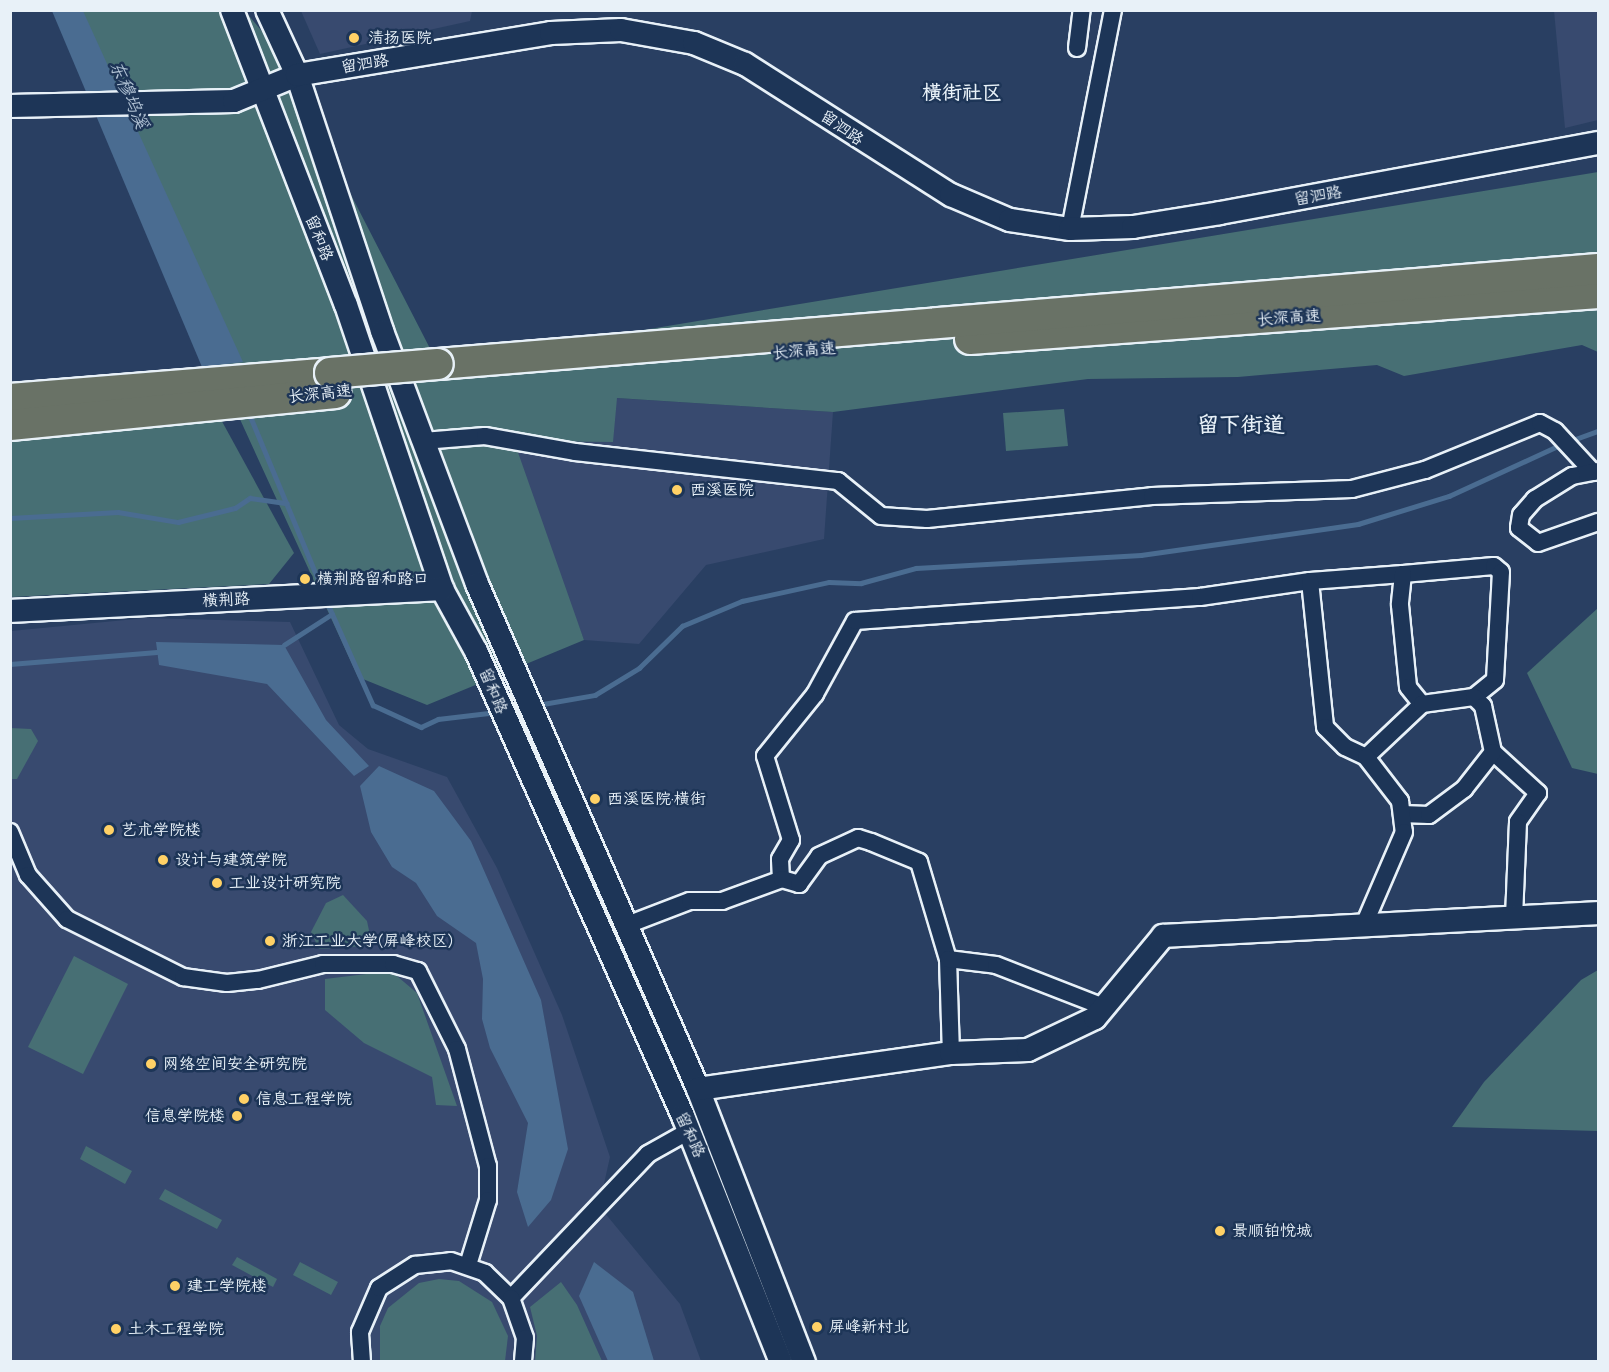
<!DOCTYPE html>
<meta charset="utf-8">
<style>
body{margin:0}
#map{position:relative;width:1609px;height:1372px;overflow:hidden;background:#293f62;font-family:"Comic Neue","LXGW WenKai TC",sans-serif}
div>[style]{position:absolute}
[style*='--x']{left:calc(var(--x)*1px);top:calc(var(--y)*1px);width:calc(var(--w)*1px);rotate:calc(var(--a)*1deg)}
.built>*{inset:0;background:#384a6f}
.green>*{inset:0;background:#476f74}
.water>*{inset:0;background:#4a6c91}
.stream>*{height:4.5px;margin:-2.25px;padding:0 2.25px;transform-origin:2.25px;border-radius:2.25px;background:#4a6c91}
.roads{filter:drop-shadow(2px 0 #e8f1f8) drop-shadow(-2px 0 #e8f1f8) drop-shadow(0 2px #e8f1f8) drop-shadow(0 -2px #e8f1f8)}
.street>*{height:16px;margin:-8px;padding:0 8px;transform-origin:8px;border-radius:8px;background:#1d3557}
.secondary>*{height:22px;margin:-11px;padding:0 11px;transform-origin:11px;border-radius:11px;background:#1d3557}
.highway>*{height:30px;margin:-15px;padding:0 15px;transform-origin:15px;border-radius:15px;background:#697266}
.bridges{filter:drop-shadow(2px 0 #e8f1f8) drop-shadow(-2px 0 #e8f1f8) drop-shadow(0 2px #e8f1f8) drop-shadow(0 -2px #e8f1f8)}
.highway-bridge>*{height:30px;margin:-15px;padding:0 15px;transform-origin:15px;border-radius:15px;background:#697266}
.dots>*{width:16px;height:16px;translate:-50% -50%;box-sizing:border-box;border:3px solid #1d3557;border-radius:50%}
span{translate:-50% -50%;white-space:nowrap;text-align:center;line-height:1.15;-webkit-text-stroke:5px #1d3557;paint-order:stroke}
.poi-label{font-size:16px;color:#e8f1f8}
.left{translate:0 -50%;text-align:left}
.right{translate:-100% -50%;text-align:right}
.street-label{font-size:16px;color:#e8f1f8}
.water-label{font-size:18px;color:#b1c2d4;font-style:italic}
.quarter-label{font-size:20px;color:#e8f1f8;font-weight:700}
.district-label{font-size:22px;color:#e8f1f8;font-weight:700}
.frame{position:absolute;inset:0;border:12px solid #e8f1f8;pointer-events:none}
</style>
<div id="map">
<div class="built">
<i style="clip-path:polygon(301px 11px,472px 11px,470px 21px,320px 54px)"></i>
<i style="clip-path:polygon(1554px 11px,1598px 11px,1598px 120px,1565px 128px)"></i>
<i style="clip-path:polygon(616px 398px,833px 412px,824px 539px,706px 565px,639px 644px,584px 640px,505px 434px)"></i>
<i style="clip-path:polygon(146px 618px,290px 622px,339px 725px,368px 749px,447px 777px,497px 868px,562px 1015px,610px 1157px,599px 1206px,680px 1304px,701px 1361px,11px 1362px,11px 631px)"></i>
</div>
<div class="green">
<i style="clip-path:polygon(53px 11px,245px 11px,275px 47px,438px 364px,1598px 172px,1598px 352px,1582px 345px,1404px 376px,1377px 365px,1238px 377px,1088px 379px,833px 412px,617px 398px,613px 442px,514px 441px,584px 640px,427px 705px,358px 677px)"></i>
<i style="clip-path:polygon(11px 404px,213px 405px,294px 553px,269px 584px,11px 597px)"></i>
<i style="clip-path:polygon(1064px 409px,1068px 446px,1006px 451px,1003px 413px)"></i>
<i style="clip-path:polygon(1598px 608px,1598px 774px,1572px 768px,1527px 673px)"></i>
<i style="clip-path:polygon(10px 728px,31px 729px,38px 741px,17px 779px,11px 779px)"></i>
<i style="clip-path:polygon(343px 895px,367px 921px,371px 940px,364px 946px,319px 949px,311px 932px,326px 903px)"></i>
<i style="clip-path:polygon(74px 956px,128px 984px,83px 1074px,28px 1047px)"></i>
<i style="clip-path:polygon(1598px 970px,1598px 1131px,1452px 1127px,1484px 1082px,1581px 980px)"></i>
<i style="clip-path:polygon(391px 971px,417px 993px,457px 1106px,436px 1105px,432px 1077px,364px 1043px,325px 1010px,325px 979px)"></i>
<i style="clip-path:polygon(86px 1146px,132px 1171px,125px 1184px,80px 1159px)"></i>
<i style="clip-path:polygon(165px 1189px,222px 1220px,217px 1229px,159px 1199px)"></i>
<i style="clip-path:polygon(237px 1257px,277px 1279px,273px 1287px,232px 1265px)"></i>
<i style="clip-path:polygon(300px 1262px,338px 1282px,331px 1295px,293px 1275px)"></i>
<i style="clip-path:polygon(439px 1279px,459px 1281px,492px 1302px,508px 1336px,505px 1361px,380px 1361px,380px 1326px,388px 1308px,419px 1283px)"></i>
<i style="clip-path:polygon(561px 1282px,577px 1305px,602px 1361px,535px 1361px,537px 1336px,530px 1307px)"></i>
</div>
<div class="water">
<i style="clip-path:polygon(52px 11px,83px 11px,243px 362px,202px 367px)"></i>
<i style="clip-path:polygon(156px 642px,284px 645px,326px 720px,369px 766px,354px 776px,267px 684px,159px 665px)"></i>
<i style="clip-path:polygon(379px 766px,434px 791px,471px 841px,541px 1000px,568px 1149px,551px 1200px,528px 1227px,517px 1192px,528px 1123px,490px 1048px,482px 1019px,483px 979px,476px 943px,437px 916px,416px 883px,392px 867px,371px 832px,360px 786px)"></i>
<i style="clip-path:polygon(594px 1262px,633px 1292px,654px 1361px,608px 1361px,579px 1296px)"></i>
</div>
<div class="stream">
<i style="--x:249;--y:413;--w:190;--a:67.4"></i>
<i style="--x:1570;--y:441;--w:30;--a:-20"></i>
<i style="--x:10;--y:518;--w:108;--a:-3.2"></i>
<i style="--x:118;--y:512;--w:61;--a:9.5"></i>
<i style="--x:178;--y:522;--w:59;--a:-13.8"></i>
<i style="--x:235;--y:508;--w:18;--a:-34"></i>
<i style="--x:250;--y:498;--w:37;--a:8"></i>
<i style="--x:327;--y:602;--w:113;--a:65.9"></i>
<i style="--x:373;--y:705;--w:53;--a:24.6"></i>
<i style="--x:421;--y:727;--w:19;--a:-25"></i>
<i style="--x:438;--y:719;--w:59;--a:-6.8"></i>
<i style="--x:284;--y:645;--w:57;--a:-32.9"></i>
<i style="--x:10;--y:664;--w:147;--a:-4.7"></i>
<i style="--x:537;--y:705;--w:59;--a:-9.8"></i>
<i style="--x:595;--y:695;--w:52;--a:-31.5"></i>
<i style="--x:639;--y:668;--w:60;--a:-44.3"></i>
<i style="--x:682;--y:626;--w:65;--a:-22.6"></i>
<i style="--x:742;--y:601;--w:89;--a:-12.3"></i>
<i style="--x:829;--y:582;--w:32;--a:2"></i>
<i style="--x:861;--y:583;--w:57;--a:-15.3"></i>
<i style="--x:916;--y:568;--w:225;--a:-3.3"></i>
<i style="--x:1141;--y:555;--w:219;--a:-8.1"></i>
<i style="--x:1358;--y:524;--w:95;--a:-17.1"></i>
<i style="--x:1449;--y:496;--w:124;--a:-24.7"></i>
</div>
<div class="roads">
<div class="street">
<i style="--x:1077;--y:48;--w:38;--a:-83"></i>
<i style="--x:1070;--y:229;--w:223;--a:-78.9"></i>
<i style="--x:423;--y:441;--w:62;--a:-4.6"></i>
<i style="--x:485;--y:436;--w:91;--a:10.1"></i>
<i style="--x:575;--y:452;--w:265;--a:6.3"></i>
<i style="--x:838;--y:481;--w:55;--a:39.1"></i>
<i style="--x:881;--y:516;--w:46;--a:3.7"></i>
<i style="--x:927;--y:519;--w:226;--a:-5.8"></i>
<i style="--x:1152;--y:496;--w:200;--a:-2"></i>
<i style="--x:1352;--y:489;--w:75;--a:-14.6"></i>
<i style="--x:1425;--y:470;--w:124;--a:-22.2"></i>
<i style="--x:1540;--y:423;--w:17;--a:28"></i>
<i style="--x:1555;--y:431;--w:56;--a:47.2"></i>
<i style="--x:1593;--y:472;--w:5;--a:-11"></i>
<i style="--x:1593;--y:472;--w:21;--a:169"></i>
<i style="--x:1572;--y:476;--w:44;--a:148.1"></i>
<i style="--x:1535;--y:499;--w:21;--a:131"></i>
<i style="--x:1521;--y:515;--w:13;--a:99"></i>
<i style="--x:1519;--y:528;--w:24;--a:38"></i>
<i style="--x:1538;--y:543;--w:64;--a:-19.3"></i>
<i style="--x:1403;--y:574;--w:91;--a:-5"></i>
<i style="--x:1494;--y:566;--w:9;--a:41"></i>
<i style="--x:1501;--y:572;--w:108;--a:93.2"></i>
<i style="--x:1495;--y:680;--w:27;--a:141"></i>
<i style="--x:1310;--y:581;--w:93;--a:-4.3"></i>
<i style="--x:1403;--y:574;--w:31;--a:96"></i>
<i style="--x:1400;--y:605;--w:82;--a:84.4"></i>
<i style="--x:1408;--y:687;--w:22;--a:51"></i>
<i style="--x:1366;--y:757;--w:77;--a:-43.4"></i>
<i style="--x:1422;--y:704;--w:52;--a:-7.7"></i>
<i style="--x:1474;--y:697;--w:13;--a:45"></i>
<i style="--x:1483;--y:706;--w:47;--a:77.7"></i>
<i style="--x:1493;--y:752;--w:61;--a:42.3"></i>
<i style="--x:1538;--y:793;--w:35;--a:125"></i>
<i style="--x:1518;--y:822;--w:96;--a:92.4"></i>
<i style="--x:1402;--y:814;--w:27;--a:2"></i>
<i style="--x:1429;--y:815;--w:44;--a:-36.6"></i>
<i style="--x:1464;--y:789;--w:47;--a:-51.9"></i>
<i style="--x:10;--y:832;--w:47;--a:67.3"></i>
<i style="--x:28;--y:875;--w:59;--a:48.4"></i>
<i style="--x:67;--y:919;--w:130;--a:26.6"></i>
<i style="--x:183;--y:977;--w:44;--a:7.8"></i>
<i style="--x:227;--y:983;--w:31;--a:-6"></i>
<i style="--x:258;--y:980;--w:67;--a:-13.8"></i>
<i style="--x:323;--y:964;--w:70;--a:0"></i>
<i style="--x:393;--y:964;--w:26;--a:16"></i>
<i style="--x:418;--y:971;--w:87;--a:63.4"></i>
<i style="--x:457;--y:1049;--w:121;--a:75.2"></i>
<i style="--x:488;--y:1166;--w:34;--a:90"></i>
<i style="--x:488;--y:1200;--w:68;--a:107.1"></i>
<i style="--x:781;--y:879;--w:20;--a:-93"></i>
<i style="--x:780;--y:859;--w:22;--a:-60"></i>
<i style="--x:791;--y:840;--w:88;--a:-107.2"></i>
<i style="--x:765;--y:756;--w:80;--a:-51.1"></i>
<i style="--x:815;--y:694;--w:83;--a:-61.3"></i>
<i style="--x:855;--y:621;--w:346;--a:-4"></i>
<i style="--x:1200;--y:597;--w:111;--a:-8.3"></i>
<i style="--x:1310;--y:581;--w:147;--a:84.1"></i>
<i style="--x:1325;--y:727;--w:28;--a:45"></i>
<i style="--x:1345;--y:747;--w:23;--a:25"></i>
<i style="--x:1366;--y:757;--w:56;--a:52.3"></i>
<i style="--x:1400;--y:801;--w:31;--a:83"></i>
<i style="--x:1404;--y:832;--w:101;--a:113.3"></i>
<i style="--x:627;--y:925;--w:67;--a:-20.9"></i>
<i style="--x:690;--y:901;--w:32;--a:0"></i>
<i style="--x:722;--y:901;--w:64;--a:-20.1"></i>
<i style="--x:782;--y:879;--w:18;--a:16"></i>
<i style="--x:799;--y:884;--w:34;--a:-54"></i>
<i style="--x:819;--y:856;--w:43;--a:-24.8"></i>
<i style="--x:858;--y:838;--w:14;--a:17"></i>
<i style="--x:871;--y:842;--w:52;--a:22.6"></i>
<i style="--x:919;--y:862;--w:101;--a:73.4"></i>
<i style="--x:948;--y:959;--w:94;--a:88.2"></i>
<i style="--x:948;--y:959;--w:48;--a:7.1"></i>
<i style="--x:996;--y:965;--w:116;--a:21.3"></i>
<i style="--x:511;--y:1298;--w:199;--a:-46.4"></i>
<i style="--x:648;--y:1154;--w:47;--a:-29.3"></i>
<i style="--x:362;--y:1362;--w:30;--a:-94"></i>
<i style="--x:360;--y:1332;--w:48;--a:-66.6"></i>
<i style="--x:379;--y:1288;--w:43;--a:-32.6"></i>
<i style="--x:415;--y:1265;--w:36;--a:-6"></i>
<i style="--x:451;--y:1261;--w:36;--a:19"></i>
<i style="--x:485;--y:1273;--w:36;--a:44"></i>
<i style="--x:511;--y:1298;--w:42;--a:70.7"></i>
<i style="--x:525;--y:1338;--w:24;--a:95"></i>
</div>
<div class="secondary">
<i style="--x:232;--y:10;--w:316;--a:68.9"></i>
<i style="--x:346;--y:305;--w:300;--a:71.3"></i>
<i style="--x:442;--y:589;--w:71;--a:61.3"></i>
<i style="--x:476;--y:651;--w:509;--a:66"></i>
<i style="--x:683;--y:1116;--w:265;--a:68.3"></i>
<i style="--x:267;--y:10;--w:72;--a:65.2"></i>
<i style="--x:297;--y:75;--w:270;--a:71.6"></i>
<i style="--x:382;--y:331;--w:270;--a:69.4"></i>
<i style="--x:477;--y:584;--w:551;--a:66.36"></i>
<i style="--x:698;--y:1089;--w:293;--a:68.8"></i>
<i style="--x:10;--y:106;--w:224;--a:-1.3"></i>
<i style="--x:234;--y:101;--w:68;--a:-22.4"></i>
<i style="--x:297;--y:75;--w:257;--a:-9.4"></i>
<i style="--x:551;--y:33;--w:70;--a:-2.5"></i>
<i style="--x:621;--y:30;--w:74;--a:10.1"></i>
<i style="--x:694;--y:43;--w:55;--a:22.4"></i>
<i style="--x:745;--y:64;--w:244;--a:32.5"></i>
<i style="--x:951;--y:195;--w:64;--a:23"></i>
<i style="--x:1010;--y:220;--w:61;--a:8.5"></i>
<i style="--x:1070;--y:229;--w:63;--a:-1.8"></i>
<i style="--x:1133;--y:227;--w:88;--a:-9.1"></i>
<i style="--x:1220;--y:213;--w:384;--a:-10.5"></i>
<i style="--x:10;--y:611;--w:433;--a:-2.9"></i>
<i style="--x:698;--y:1089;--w:256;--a:-8.1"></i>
<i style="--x:951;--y:1053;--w:77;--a:-2.2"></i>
<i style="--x:1028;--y:1050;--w:74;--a:-25.5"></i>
<i style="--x:1095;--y:1018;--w:107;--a:-50.3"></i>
<i style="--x:1163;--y:936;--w:436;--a:-3"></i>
</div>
<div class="highway">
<i style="--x:970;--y:339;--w:630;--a:-4.19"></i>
<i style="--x:438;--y:364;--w:1164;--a:-4.68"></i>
<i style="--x:10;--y:399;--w:321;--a:-4.6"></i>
<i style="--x:10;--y:425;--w:327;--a:-5.6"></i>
</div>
</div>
<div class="bridges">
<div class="highway-bridge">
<i style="--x:330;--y:373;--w:108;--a:-4.8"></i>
</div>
</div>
<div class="dots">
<i style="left:354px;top:38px;background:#ffd166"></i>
<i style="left:677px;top:490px;background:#ffd166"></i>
<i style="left:305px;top:579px;background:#ffd166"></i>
<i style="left:595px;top:799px;background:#ffd166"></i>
<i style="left:109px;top:830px;background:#ffd166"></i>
<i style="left:163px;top:860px;background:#ffd166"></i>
<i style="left:217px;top:883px;background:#ffd166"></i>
<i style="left:270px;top:941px;background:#ffd166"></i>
<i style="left:151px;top:1064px;background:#ffd166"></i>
<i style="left:244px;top:1099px;background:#ffd166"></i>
<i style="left:237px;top:1116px;background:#ffd166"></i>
<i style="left:1220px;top:1231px;background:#ffd166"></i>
<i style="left:175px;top:1286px;background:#ffd166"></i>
<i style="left:817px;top:1327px;background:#ffd166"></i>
<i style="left:116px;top:1329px;background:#ffd166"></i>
</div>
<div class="poi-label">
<span class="left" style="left:368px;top:38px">清扬医院</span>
<span class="left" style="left:690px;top:490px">西溪医院</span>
<span class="left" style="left:317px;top:579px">横荆路留和路口</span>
<span class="left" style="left:607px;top:799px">西溪医院·横街</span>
<span class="left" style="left:121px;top:830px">艺术学院楼</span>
<span class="left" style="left:175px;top:860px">设计与建筑学院</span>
<span class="left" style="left:229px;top:883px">工业设计研究院</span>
<span class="left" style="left:282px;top:941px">浙江工业大学(屏峰校区)</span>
<span class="left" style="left:163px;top:1064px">网络空间安全研究院</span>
<span class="left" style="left:256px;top:1099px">信息工程学院</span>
<span class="right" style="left:225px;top:1116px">信息学院楼</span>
<span class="left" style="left:1232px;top:1231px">景顺铂悦城</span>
<span class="left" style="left:187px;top:1286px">建工学院楼</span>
<span class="left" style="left:829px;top:1327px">屏峰新村北</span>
<span class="left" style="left:128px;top:1329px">土木工程学院</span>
</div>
<div class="street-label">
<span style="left:365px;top:64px;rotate:-9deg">留泗路</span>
<span style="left:842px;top:128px;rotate:35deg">留泗路</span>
<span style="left:1318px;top:196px;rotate:-10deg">留泗路</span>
<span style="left:319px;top:238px;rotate:68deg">留和路</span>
<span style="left:1289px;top:318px;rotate:-4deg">长深高速</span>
<span style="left:804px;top:351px;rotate:-5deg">长深高速</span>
<span style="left:320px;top:394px;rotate:-6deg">长深高速</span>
<span style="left:226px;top:600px;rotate:-3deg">横荆路</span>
<span style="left:493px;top:691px;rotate:67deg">留和路</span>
<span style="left:690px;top:1135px;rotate:65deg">留和路</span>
</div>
<div class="water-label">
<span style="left:128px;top:95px;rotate:67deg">东穆坞溪</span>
</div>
<div class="quarter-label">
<span style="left:962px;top:92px">横街社区</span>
</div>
<div class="district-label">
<span style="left:1241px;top:426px">留下街道</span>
</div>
<div class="frame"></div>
</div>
